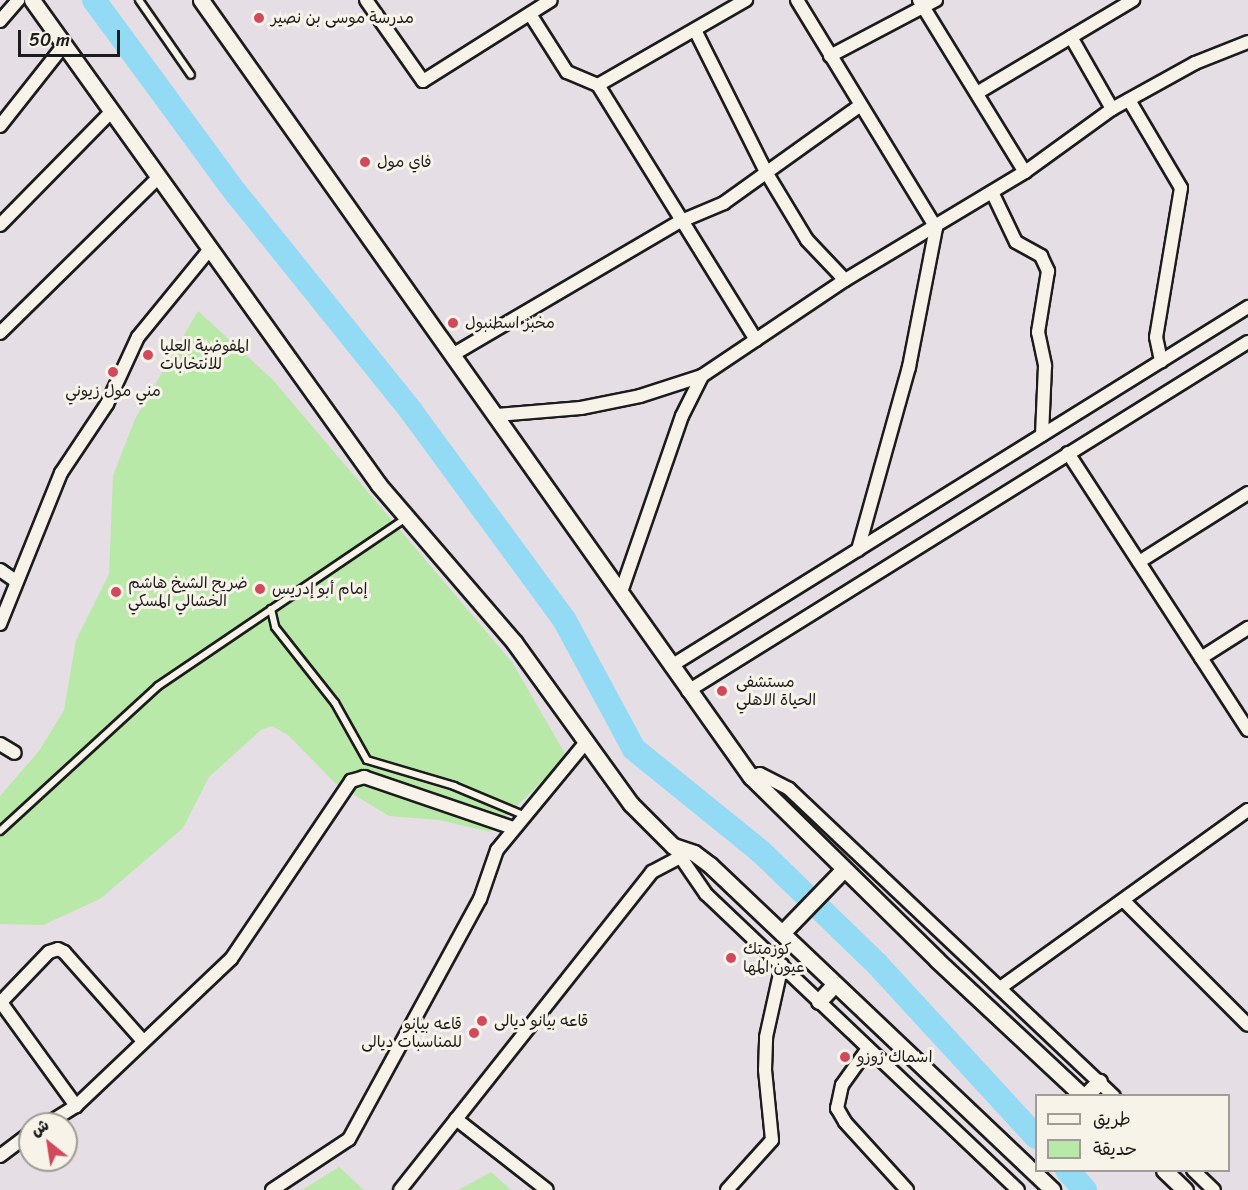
<!DOCTYPE html>
<meta charset="utf-8">
<style>
body{margin:0}
#map{position:relative;width:1248px;height:1190px;overflow:hidden;background:#e6dee5;font-family:Sriracha,"Playpen Sans Arabic",sans-serif}
div>[style]{position:absolute}
[style*='--x']{left:calc(var(--x)*1px);top:calc(var(--y)*1px);width:calc(var(--w)*1px);rotate:calc(var(--a)*1deg)}
.green>*{inset:0;background:#b9e9a8}
.river>*{height:24px;margin:-12px;padding:0 12px;transform-origin:12px;border-radius:12px;background:#93dbf4}
.roads{filter:drop-shadow(2px 0 #1c1c1c) drop-shadow(-2px 0 #1c1c1c) drop-shadow(0 2px #1c1c1c) drop-shadow(0 -2px #1c1c1c)}
.service>*{height:6px;margin:-3px;padding:0 3px;transform-origin:3px;border-radius:3px;background:#f7f3e8}
.minor>*{height:12px;margin:-6px;padding:0 6px;transform-origin:6px;border-radius:6px;background:#f7f3e8}
.tertiary>*{height:15px;margin:-7.5px;padding:0 7.5px;transform-origin:7.5px;border-radius:7.5px;background:#f7f3e8}
.dots>*{width:16px;height:16px;translate:-50% -50%;box-sizing:border-box;border:3px solid #f7f3e8;border-radius:50%}
span{translate:-50% -50%;white-space:nowrap;text-align:center;line-height:1.15;-webkit-text-stroke:6px #f7f3e8;paint-order:stroke}
.poi-label{font-size:16px;color:#1c1c1c}
.left{translate:0 -50%;text-align:left}
.right{translate:-100% -50%;text-align:right}
.legend{position:absolute;left:1035px;top:1094px;width:195px;height:78px;box-sizing:border-box;background:#f7f3e8;border:2px solid #9f9d96;margin:0;padding:8px 10px;list-style:none;font-size:18px;color:#1c1c1c}
.legend li{display:flex;align-items:center;gap:12px;height:30px}
.legend b{width:30px;border:2px solid #9f9d96}
.north{position:absolute;left:18px;top:1112px;width:60px;height:60px;box-sizing:border-box;background:#f7f3e8;border:2px solid #9f9d96;border-radius:50%;rotate:330deg;font-size:16px;font-weight:700;line-height:24px;text-align:center;color:#1c1c1c}
.north::after{content:'';display:block;margin:auto;width:21px;height:27px;background:#d1495b;clip-path:polygon(50% 0,100% 100%,50% 72%,0 100%)}
.scale{position:absolute;left:18px;top:30px;width:102px;height:27px;box-sizing:border-box;border:3px solid #1c1c1c;border-top:0;padding-left:8px;font-size:18px;line-height:21px;white-space:nowrap;color:#1c1c1c;-webkit-text-stroke:4px #f7f3e8;paint-order:stroke}
</style>
<div id="map">
<div class="green">
<i style="clip-path:polygon(198px 311px,273px 380px,512px 662px,567px 757px,490px 832px,439px 820px,389px 816px,335px 783px,288px 735px,272px 726px,261px 730px,209px 777px,183px 828px,100px 899px,43px 925px,0 924px,0 796px,39px 751px,64px 710px,76px 640px,109px 574px,113px 476px,135px 419px)"></i>
<i style="clip-path:polygon(339px 1167px,364px 1190px,302px 1190px)"></i>
<i style="clip-path:polygon(491px 1172px,511px 1190px,458px 1190px)"></i>
</div>
<div class="river">
<i style="--x:94;--y:0;--w:240;--a:53.7"></i>
<i style="--x:236;--y:193;--w:280;--a:51.2"></i>
<i style="--x:411;--y:411;--w:260;--a:53.7"></i>
<i style="--x:565;--y:621;--w:145;--a:61.7"></i>
<i style="--x:634;--y:749;--w:162;--a:39"></i>
<i style="--x:760;--y:851;--w:163;--a:44"></i>
<i style="--x:877;--y:964;--w:235;--a:47.4"></i>
<i style="--x:1067;--y:1170;--w:27;--a:48"></i>
</div>
<div class="roads">
<div class="service">
<i style="--x:139;--y:0;--w:91;--a:55.3"></i>
<i style="--x:271;--y:609;--w:18;--a:77"></i>
<i style="--x:275;--y:627;--w:97;--a:51.7"></i>
<i style="--x:335;--y:703;--w:65;--a:60.7"></i>
<i style="--x:367;--y:760;--w:91;--a:16.6"></i>
<i style="--x:454;--y:786;--w:75;--a:22.8"></i>
<i style="--x:0;--y:831;--w:214;--a:-42.5"></i>
<i style="--x:158;--y:686;--w:300;--a:-34.1"></i>
</div>
<div class="minor">
<i style="--x:366;--y:0;--w:99;--a:54.9"></i>
<i style="--x:423;--y:81;--w:151;--a:-32.3"></i>
<i style="--x:797;--y:0;--w:267;--a:58.6"></i>
<i style="--x:936;--y:228;--w:142;--a:101"></i>
<i style="--x:909;--y:367;--w:190;--a:105.6"></i>
<i style="--x:919;--y:0;--w:202;--a:58.4"></i>
<i style="--x:530;--y:14;--w:69;--a:57.5"></i>
<i style="--x:567;--y:72;--w:34;--a:23"></i>
<i style="--x:598;--y:85;--w:171;--a:-29.9"></i>
<i style="--x:0;--y:21;--w:28;--a:-49"></i>
<i style="--x:695;--y:30;--w:159;--a:63.4"></i>
<i style="--x:766;--y:172;--w:79;--a:58.9"></i>
<i style="--x:807;--y:240;--w:55;--a:46.5"></i>
<i style="--x:1071;--y:37;--w:83;--a:60.3"></i>
<i style="--x:830;--y:56;--w:120;--a:-27.8"></i>
<i style="--x:598;--y:85;--w:300;--a:58.2"></i>
<i style="--x:977;--y:93;--w:182;--a:-30.8"></i>
<i style="--x:1129;--y:100;--w:102;--a:59.4"></i>
<i style="--x:1181;--y:188;--w:151;--a:99.5"></i>
<i style="--x:1156;--y:337;--w:25;--a:78"></i>
<i style="--x:0;--y:126;--w:103;--a:-51.7"></i>
<i style="--x:992;--y:192;--w:55;--a:64.4"></i>
<i style="--x:1016;--y:242;--w:29;--a:29"></i>
<i style="--x:1041;--y:256;--w:17;--a:65"></i>
<i style="--x:1048;--y:271;--w:62;--a:99.3"></i>
<i style="--x:1038;--y:332;--w:35;--a:78"></i>
<i style="--x:1045;--y:366;--w:69;--a:92.5"></i>
<i style="--x:0;--y:225;--w:160;--a:-45.5"></i>
<i style="--x:0;--y:333;--w:223;--a:-44.5"></i>
<i style="--x:454;--y:354;--w:261;--a:-30.4"></i>
<i style="--x:679;--y:222;--w:49;--a:-22.9"></i>
<i style="--x:724;--y:203;--w:168;--a:-35.6"></i>
<i style="--x:497;--y:415;--w:84;--a:-4.8"></i>
<i style="--x:581;--y:408;--w:60;--a:-11.5"></i>
<i style="--x:640;--y:396;--w:65;--a:-17.9"></i>
<i style="--x:702;--y:376;--w:172;--a:-33.9"></i>
<i style="--x:845;--y:280;--w:210;--a:-31"></i>
<i style="--x:1025;--y:172;--w:107;--a:-35.9"></i>
<i style="--x:1112;--y:109;--w:95;--a:-29"></i>
<i style="--x:1195;--y:63;--w:57;--a:-21.6"></i>
<i style="--x:1068;--y:453;--w:330;--a:57"></i>
<i style="--x:1139;--y:562;--w:129;--a:-32.3"></i>
<i style="--x:0;--y:570;--w:19;--a:35"></i>
<i style="--x:621;--y:592;--w:186;--a:-70.9"></i>
<i style="--x:682;--y:416;--w:45;--a:-63.4"></i>
<i style="--x:0;--y:624;--w:163;--a:-68"></i>
<i style="--x:61;--y:473;--w:83;--a:-56.3"></i>
<i style="--x:107;--y:404;--w:74;--a:-65.2"></i>
<i style="--x:138;--y:337;--w:114;--a:-50.7"></i>
<i style="--x:1201;--y:658;--w:56;--a:-32.6"></i>
<i style="--x:671;--y:666;--w:680;--a:-31.89"></i>
<i style="--x:688;--y:691;--w:660;--a:-31.93"></i>
<i style="--x:0;--y:744;--w:17;--a:31"></i>
<i style="--x:751;--y:777;--w:9;--a:-18"></i>
<i style="--x:760;--y:774;--w:33;--a:27"></i>
<i style="--x:789;--y:789;--w:447;--a:43.4"></i>
<i style="--x:673;--y:846;--w:58;--a:55.5"></i>
<i style="--x:706;--y:894;--w:430;--a:43.5"></i>
<i style="--x:1124;--y:901;--w:175;--a:45"></i>
<i style="--x:1000;--y:988;--w:305;--a:-35.7"></i>
<i style="--x:0;--y:1001;--w:130;--a:54.1"></i>
<i style="--x:1;--y:1002;--w:69;--a:-46.2"></i>
<i style="--x:49;--y:952;--w:9;--a:-18"></i>
<i style="--x:58;--y:949;--w:7;--a:27"></i>
<i style="--x:64;--y:952;--w:118;--a:48.4"></i>
<i style="--x:867;--y:1050;--w:43;--a:125.5"></i>
<i style="--x:842;--y:1085;--w:24;--a:102"></i>
<i style="--x:837;--y:1108;--w:16;--a:60"></i>
<i style="--x:845;--y:1122;--w:92;--a:47.6"></i>
<i style="--x:456;--y:1119;--w:115;--a:38"></i>
<i style="--x:47;--y:1124;--w:34;--a:-32"></i>
<i style="--x:76;--y:1106;--w:214;--a:-43.5"></i>
<i style="--x:231;--y:959;--w:215;--a:-56"></i>
<i style="--x:351;--y:781;--w:14;--a:-17"></i>
<i style="--x:364;--y:777;--w:157;--a:18.9"></i>
<i style="--x:0;--y:1156;--w:38;--a:-37"></i>
<i style="--x:1193;--y:1170;--w:29;--a:44"></i>
<i style="--x:272;--y:1190;--w:92;--a:-33.5"></i>
<i style="--x:349;--y:1139;--w:273;--a:-61.4"></i>
<i style="--x:480;--y:899;--w:52;--a:-70.9"></i>
<i style="--x:497;--y:850;--w:140;--a:-50.5"></i>
<i style="--x:400;--y:1190;--w:406;--a:-51.6"></i>
<i style="--x:652;--y:872;--w:30;--a:-28"></i>
<i style="--x:727;--y:1190;--w:67;--a:-48"></i>
<i style="--x:772;--y:1140;--w:70;--a:-95.7"></i>
<i style="--x:765;--y:1070;--w:33;--a:-88"></i>
<i style="--x:766;--y:1037;--w:74;--a:-77.5"></i>
</div>
<div class="tertiary">
<i style="--x:32;--y:0;--w:596;--a:54.42"></i>
<i style="--x:379;--y:485;--w:207;--a:49.3"></i>
<i style="--x:514;--y:642;--w:200;--a:54.2"></i>
<i style="--x:631;--y:804;--w:59;--a:45"></i>
<i style="--x:673;--y:846;--w:22;--a:18"></i>
<i style="--x:694;--y:853;--w:20;--a:37"></i>
<i style="--x:710;--y:865;--w:472;--a:43.5"></i>
<i style="--x:201;--y:0;--w:952;--a:54.71"></i>
<i style="--x:751;--y:777;--w:261;--a:44.5"></i>
<i style="--x:937;--y:960;--w:200;--a:43"></i>
<i style="--x:782;--y:933;--w:88;--a:-45.9"></i>
<i style="--x:819;--y:1001;--w:23;--a:-47"></i>
<i style="--x:1085;--y:1096;--w:20;--a:-45"></i>
<i style="--x:1164;--y:1170;--w:29;--a:44"></i>
</div>
</div>
<div class="dots">
<i style="left:259px;top:18px;background:#d1495b"></i>
<i style="left:365px;top:162px;background:#d1495b"></i>
<i style="left:453px;top:323px;background:#d1495b"></i>
<i style="left:148px;top:355px;background:#d1495b"></i>
<i style="left:113px;top:372px;background:#d1495b"></i>
<i style="left:260px;top:589px;background:#d1495b"></i>
<i style="left:116px;top:592px;background:#d1495b"></i>
<i style="left:722px;top:691px;background:#d1495b"></i>
<i style="left:731px;top:958px;background:#d1495b"></i>
<i style="left:482px;top:1021px;background:#d1495b"></i>
<i style="left:474px;top:1033px;background:#d1495b"></i>
<i style="left:845px;top:1057px;background:#d1495b"></i>
</div>
<div class="poi-label">
<span class="left" style="left:271px;top:18px">مدرسة موسى بن نصير</span>
<span class="left" style="left:377px;top:162px">فاي مول</span>
<span class="left" style="left:465px;top:323px">مخبز اسطنبول</span>
<span class="left" style="left:160px;top:355px">المفوضية العليا<br>للانتخابات</span>
<span style="left:113px;top:391px">مني مول زيوني</span>
<span class="left" style="left:128px;top:592px">ضريح الشيخ هاشم<br>الخشالي المسكي</span>
<span class="left" style="left:272px;top:589px">إمام أبو إدريس</span>
<span class="left" style="left:736px;top:691px">مستشفى<br>الحياة الاهلي</span>
<span class="left" style="left:743px;top:958px">كوزمتك<br>عيون المها</span>
<span class="left" style="left:494px;top:1021px">قاعه بيانو ديالى</span>
<span class="right" style="left:462px;top:1033px">قاعه بيانو<br>للمناسبات ديالى</span>
<span class="left" style="left:857px;top:1057px">اسماك زوزو</span>
</div>
<ul class="legend">
<li><b style="height:8px;background:#f7f3e8"></b>طريق</li>
<li><b style="height:16px;background:#b9e9a8"></b>حديقة</li>
</ul>
<div class="north">ش</div>
<div class="scale">50 m</div>
</div>
